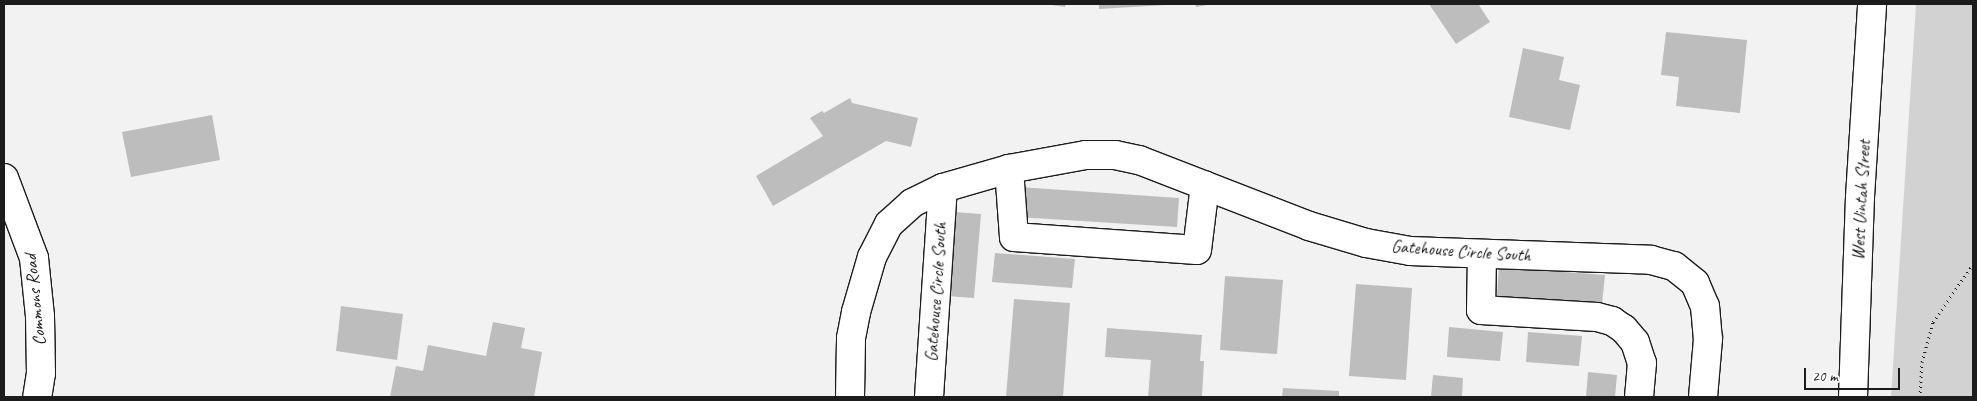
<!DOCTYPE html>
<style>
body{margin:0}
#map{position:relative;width:1977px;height:401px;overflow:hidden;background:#f2f2f2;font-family:Caveat,sans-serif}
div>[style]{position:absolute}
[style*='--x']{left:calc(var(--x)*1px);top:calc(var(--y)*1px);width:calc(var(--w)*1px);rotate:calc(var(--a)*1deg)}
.green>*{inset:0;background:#d2d2d2}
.building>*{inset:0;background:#bdbdbd}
.path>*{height:3px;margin-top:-1.5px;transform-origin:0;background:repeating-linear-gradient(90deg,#1c1c1c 0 1px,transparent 0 5px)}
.roads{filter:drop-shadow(1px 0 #1c1c1c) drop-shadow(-1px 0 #1c1c1c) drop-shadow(0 1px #1c1c1c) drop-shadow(0 -1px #1c1c1c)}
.minor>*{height:28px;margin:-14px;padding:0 14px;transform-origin:14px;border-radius:14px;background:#fff}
.major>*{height:28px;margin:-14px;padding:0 14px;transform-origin:14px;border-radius:14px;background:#fff}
span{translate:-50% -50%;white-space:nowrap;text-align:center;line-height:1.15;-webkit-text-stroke:4px #fff;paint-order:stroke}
.street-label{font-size:18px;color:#1c1c1c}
.frame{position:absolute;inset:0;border:5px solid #1c1c1c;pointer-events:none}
.scale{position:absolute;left:1804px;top:368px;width:96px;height:22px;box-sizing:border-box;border:2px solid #1c1c1c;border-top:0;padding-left:6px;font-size:15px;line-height:18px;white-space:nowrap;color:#1c1c1c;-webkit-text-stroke:4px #fff;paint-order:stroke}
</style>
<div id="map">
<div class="green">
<i style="clip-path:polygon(1916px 4px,1973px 4px,1973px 397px,1891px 397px)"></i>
</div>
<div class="building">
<i style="clip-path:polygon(1045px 4px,1066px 4px,1065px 7px)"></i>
<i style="clip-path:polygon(1099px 4px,1166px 4px,1166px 5px,1099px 9px)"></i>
<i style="clip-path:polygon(1195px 4px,1207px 4px,1207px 5px,1196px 7px)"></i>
<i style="clip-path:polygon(1429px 4px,1481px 4px,1479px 5px,1490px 22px,1456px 44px)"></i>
<i style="clip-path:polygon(1666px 32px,1747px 40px,1740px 113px,1676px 106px,1679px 77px,1661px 75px)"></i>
<i style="clip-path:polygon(1523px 48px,1564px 57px,1559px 80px,1580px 85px,1570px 130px,1509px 117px)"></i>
<i style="clip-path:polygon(850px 98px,852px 103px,918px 118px,911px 147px,886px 141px,773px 206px,756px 176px,823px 136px,810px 118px,822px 111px,824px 113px)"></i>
<i style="clip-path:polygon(212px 115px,220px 160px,131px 177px,122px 132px)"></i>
<i style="clip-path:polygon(1019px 187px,1179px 198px,1177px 227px,1017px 217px)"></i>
<i style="clip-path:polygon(953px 212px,981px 214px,974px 298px,947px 296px)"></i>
<i style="clip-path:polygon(995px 253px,1075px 259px,1072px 288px,992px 282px)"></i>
<i style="clip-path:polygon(1499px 267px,1605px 275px,1602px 304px,1497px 296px)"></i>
<i style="clip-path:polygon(1225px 276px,1283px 280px,1277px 354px,1220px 350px)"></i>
<i style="clip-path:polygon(1356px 284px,1412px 288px,1406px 380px,1349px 376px)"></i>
<i style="clip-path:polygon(1014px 299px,1070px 303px,1063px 397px,1006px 397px)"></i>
<i style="clip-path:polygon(341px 306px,403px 314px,397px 360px,336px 351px)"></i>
<i style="clip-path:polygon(493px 322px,525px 328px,521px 348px,542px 352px,534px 397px,390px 397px,396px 366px,423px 371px,428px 345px,486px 356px)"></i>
<i style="clip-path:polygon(1449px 327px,1503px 332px,1500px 361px,1447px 357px)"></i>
<i style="clip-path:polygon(1107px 328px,1202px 335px,1200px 361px,1204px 361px,1202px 397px,1148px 397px,1151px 360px,1105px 357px)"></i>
<i style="clip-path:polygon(1528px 332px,1582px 336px,1579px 366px,1526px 362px)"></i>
<i style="clip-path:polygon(1588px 372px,1617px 375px,1615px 397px,1586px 397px)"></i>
<i style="clip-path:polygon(1433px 375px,1463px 378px,1462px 397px,1431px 397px)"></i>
<i style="clip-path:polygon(1283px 388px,1339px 391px,1339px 397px,1282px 397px)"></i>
</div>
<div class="path">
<i style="--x:1920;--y:397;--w:35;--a:-87"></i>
<i style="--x:1922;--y:362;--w:41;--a:-74.6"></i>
<i style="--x:1933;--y:322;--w:70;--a:-55.4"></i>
</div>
<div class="roads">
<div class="minor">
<i style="--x:1009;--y:169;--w:68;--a:85.8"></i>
<i style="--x:1014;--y:237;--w:183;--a:4.1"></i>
<i style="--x:1197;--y:250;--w:65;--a:-83"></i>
<i style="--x:4;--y:178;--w:85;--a:69.4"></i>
<i style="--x:34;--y:258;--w:58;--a:84.1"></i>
<i style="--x:40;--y:316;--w:57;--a:89"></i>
<i style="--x:41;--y:373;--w:24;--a:99"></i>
<i style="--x:1482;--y:254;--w:56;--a:91"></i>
<i style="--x:1481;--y:310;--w:116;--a:3.5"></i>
<i style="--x:1597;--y:317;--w:16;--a:15"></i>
<i style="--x:1612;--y:321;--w:14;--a:34"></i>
<i style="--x:1624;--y:329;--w:17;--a:50"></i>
<i style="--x:1635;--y:342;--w:22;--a:72"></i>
<i style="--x:1642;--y:363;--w:34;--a:95"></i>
<i style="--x:850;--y:397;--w:59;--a:-89"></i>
<i style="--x:851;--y:338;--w:26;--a:-79"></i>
<i style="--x:856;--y:312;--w:57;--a:-73.8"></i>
<i style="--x:872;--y:257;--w:37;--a:-63"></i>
<i style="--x:889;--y:224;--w:31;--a:-42"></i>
<i style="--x:912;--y:203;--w:34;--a:-26"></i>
<i style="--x:943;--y:188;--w:69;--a:-16.1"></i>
<i style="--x:1009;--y:169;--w:78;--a:-10.3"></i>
<i style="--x:1086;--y:155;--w:29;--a:0"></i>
<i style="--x:1115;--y:155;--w:25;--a:12"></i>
<i style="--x:1139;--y:160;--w:182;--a:21.2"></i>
<i style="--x:1309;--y:226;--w:59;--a:16.6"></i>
<i style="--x:1366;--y:243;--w:45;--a:10.3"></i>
<i style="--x:1410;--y:251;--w:241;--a:2.1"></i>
<i style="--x:1651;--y:260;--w:24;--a:15"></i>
<i style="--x:1674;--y:266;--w:27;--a:39"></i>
<i style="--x:1695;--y:283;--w:25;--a:67"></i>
<i style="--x:1705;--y:306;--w:33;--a:85"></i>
<i style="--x:1708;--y:339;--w:58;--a:94.9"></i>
<i style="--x:929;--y:397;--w:209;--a:-86.2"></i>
</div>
<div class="major">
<i style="--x:1853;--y:397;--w:200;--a:-88"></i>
<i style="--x:1860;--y:197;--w:193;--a:-86.4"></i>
</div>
</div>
<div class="street-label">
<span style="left:1861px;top:200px;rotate:-87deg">West Uintah Street</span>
<span style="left:1461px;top:251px;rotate:4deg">Gatehouse Circle South</span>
<span style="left:936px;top:292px;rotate:-86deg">Gatehouse Circle South</span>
<span style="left:35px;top:300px;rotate:-96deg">Commons Road</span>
</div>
<div class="frame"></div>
<div class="scale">20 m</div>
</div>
